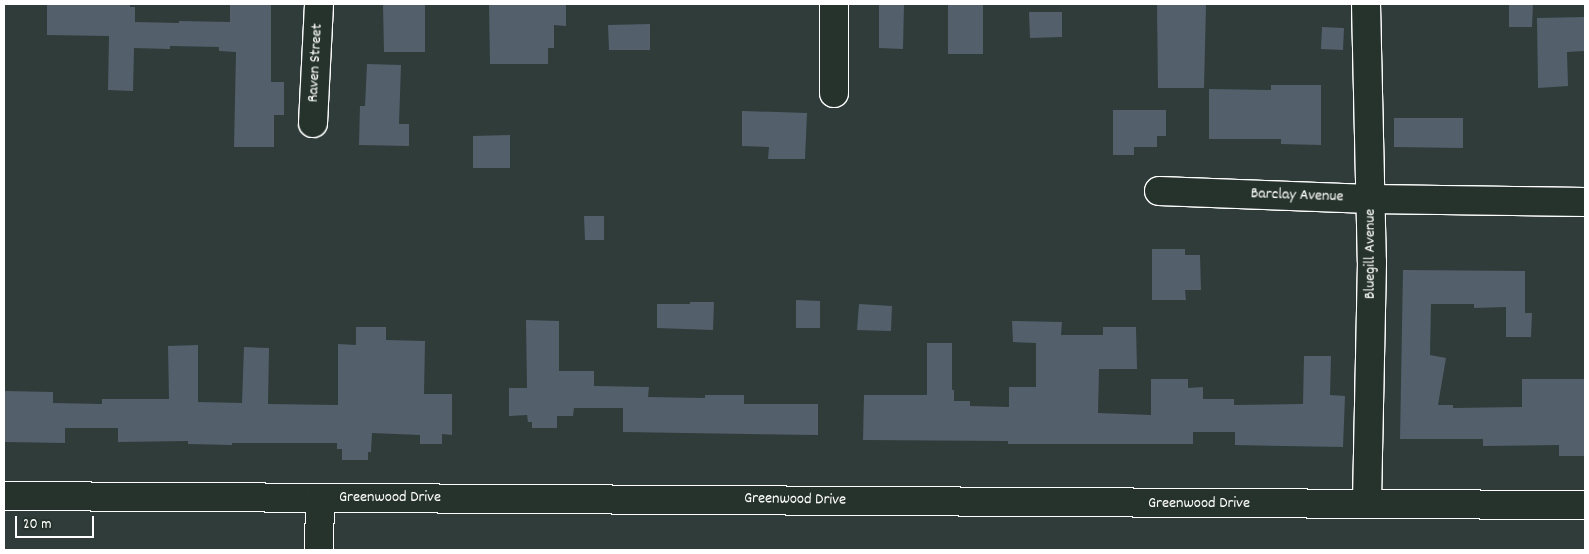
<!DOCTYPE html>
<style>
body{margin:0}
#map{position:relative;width:1589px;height:554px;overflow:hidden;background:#2f3c3a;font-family:Dekko,sans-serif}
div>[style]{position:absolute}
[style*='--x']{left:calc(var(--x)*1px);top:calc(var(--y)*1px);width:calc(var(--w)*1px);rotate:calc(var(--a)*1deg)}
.building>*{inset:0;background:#545f6c}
.roads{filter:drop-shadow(1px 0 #fff) drop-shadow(-1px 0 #fff) drop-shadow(0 1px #fff) drop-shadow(0 -1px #fff)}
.minor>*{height:28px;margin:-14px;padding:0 14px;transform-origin:14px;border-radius:14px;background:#26332d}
span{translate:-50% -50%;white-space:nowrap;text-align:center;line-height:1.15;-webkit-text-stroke:4px #26332d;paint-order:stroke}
.street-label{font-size:16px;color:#fff}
.frame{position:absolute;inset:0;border:5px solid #fff;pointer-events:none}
.scale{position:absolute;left:15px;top:516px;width:79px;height:22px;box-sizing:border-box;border:2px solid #fff;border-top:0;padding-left:6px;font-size:15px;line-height:18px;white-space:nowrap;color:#fff;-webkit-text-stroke:4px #26332d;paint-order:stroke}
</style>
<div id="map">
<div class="building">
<i style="clip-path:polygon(130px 4px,130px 7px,135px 7px,135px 22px,179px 23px,179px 21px,230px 22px,230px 4px,271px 4px,271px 82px,284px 82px,284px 115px,274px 115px,274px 147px,234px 147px,236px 52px,219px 51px,219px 47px,170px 46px,170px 49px,134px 48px,133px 91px,108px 90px,109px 36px,47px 35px,47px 5px)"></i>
<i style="clip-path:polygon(383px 4px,425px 4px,425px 52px,384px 52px)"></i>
<i style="clip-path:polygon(489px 4px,566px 4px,566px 26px,554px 25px,554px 48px,548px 48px,548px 64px,490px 64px)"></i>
<i style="clip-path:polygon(879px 4px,904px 4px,903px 49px,879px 48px)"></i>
<i style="clip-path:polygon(948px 4px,983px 4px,983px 54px,948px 54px)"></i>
<i style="clip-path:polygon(1157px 4px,1206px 4px,1204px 88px,1158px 88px)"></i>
<i style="clip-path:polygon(1509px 4px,1533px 4px,1532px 27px,1509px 27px)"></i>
<i style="clip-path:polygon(1029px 12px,1062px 12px,1062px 37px,1030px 38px)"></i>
<i style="clip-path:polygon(1585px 17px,1585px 51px,1567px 52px,1568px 86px,1538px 88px,1537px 18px)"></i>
<i style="clip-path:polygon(650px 24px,650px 50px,609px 50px,608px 25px)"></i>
<i style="clip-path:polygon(1322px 27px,1344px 28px,1343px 50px,1321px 49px)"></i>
<i style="clip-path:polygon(367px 64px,401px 65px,399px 124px,409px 124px,409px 146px,359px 145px,360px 106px,365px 106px)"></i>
<i style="clip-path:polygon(1271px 85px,1321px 85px,1321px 145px,1281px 144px,1281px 139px,1209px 139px,1209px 89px,1271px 90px)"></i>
<i style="clip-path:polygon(1113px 110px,1166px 110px,1166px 136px,1157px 136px,1157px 147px,1134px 147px,1134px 155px,1113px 155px)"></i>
<i style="clip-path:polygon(742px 111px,807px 113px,805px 159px,768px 159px,769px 147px,742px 146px)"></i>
<i style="clip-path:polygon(1394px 118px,1463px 118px,1463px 148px,1394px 147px)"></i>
<i style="clip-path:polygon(510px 135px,510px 168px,473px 168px,473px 136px)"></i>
<i style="clip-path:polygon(584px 216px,604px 216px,604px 240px,585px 240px)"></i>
<i style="clip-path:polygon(1152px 249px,1185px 249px,1185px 255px,1200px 255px,1201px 290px,1185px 290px,1186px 300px,1152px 300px)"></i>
<i style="clip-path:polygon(1403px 270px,1525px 271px,1525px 313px,1532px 313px,1531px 337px,1506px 337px,1506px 307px,1474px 308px,1474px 304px,1431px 304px,1430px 355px,1446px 358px,1438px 405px,1453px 405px,1453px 408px,1522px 407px,1522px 379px,1585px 379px,1585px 456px,1559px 456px,1559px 445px,1483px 446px,1483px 439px,1400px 439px)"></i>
<i style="clip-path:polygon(796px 300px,820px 301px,820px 328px,796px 328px)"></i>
<i style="clip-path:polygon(690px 302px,714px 302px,713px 330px,657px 328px,657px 304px,690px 304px)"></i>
<i style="clip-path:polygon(859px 304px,892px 306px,891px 331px,857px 330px)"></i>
<i style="clip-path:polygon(526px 320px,559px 321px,559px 371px,594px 371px,594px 386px,649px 387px,648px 397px,705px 398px,705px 395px,744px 395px,744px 404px,818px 404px,818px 435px,623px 432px,623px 408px,574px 408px,573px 416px,557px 416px,557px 428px,532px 428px,532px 422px,528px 422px,527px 415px,509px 416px,509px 388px,527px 388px)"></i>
<i style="clip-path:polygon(1012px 321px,1062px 322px,1061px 335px,1103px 335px,1103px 327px,1136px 327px,1137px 369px,1099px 369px,1098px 413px,1151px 415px,1151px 379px,1188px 379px,1188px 388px,1203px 387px,1203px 399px,1234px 399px,1234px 405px,1303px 404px,1304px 356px,1331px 356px,1330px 395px,1345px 396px,1343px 447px,1235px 445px,1235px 432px,1193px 432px,1193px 444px,1008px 444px,1008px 441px,863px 440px,864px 395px,927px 395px,927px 343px,952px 343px,952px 390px,954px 390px,954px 401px,970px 401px,970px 406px,1009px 407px,1009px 387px,1036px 387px,1036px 343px,1013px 342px)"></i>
<i style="clip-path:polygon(356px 327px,386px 327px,386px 340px,425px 341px,424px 394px,452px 394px,452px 435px,442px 434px,442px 444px,420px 444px,420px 435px,372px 433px,371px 452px,368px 452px,368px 460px,342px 460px,342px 449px,337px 449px,337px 443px,232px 443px,232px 445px,188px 444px,188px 441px,118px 442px,118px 428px,65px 428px,65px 443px,4px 442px,5px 391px,53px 392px,53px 403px,102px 404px,102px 399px,169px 399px,168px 346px,198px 345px,198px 402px,242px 403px,244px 347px,269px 348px,268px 404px,338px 405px,338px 344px,356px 345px)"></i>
</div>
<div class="roads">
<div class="minor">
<i style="--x:1366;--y:4;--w:258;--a:88.7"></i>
<i style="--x:1372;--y:262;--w:242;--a:91.2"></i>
<i style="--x:834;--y:93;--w:89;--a:-90"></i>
<i style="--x:313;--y:123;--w:119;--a:-87.1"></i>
<i style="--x:1159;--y:191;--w:211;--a:2.2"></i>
<i style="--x:1370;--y:199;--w:215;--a:0.8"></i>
<i style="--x:4;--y:496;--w:1581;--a:0.33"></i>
<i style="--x:319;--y:550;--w:52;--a:-88.9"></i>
</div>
</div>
<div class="street-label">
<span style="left:316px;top:63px;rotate:-87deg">Raven Street</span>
<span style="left:1297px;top:196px;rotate:2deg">Barclay Avenue</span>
<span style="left:1371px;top:254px;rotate:-90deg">Bluegill Avenue</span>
<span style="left:390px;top:498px">Greenwood Drive</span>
<span style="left:795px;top:500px;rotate:1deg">Greenwood Drive</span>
<span style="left:1199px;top:504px">Greenwood Drive</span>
</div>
<div class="frame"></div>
<div class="scale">20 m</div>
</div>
